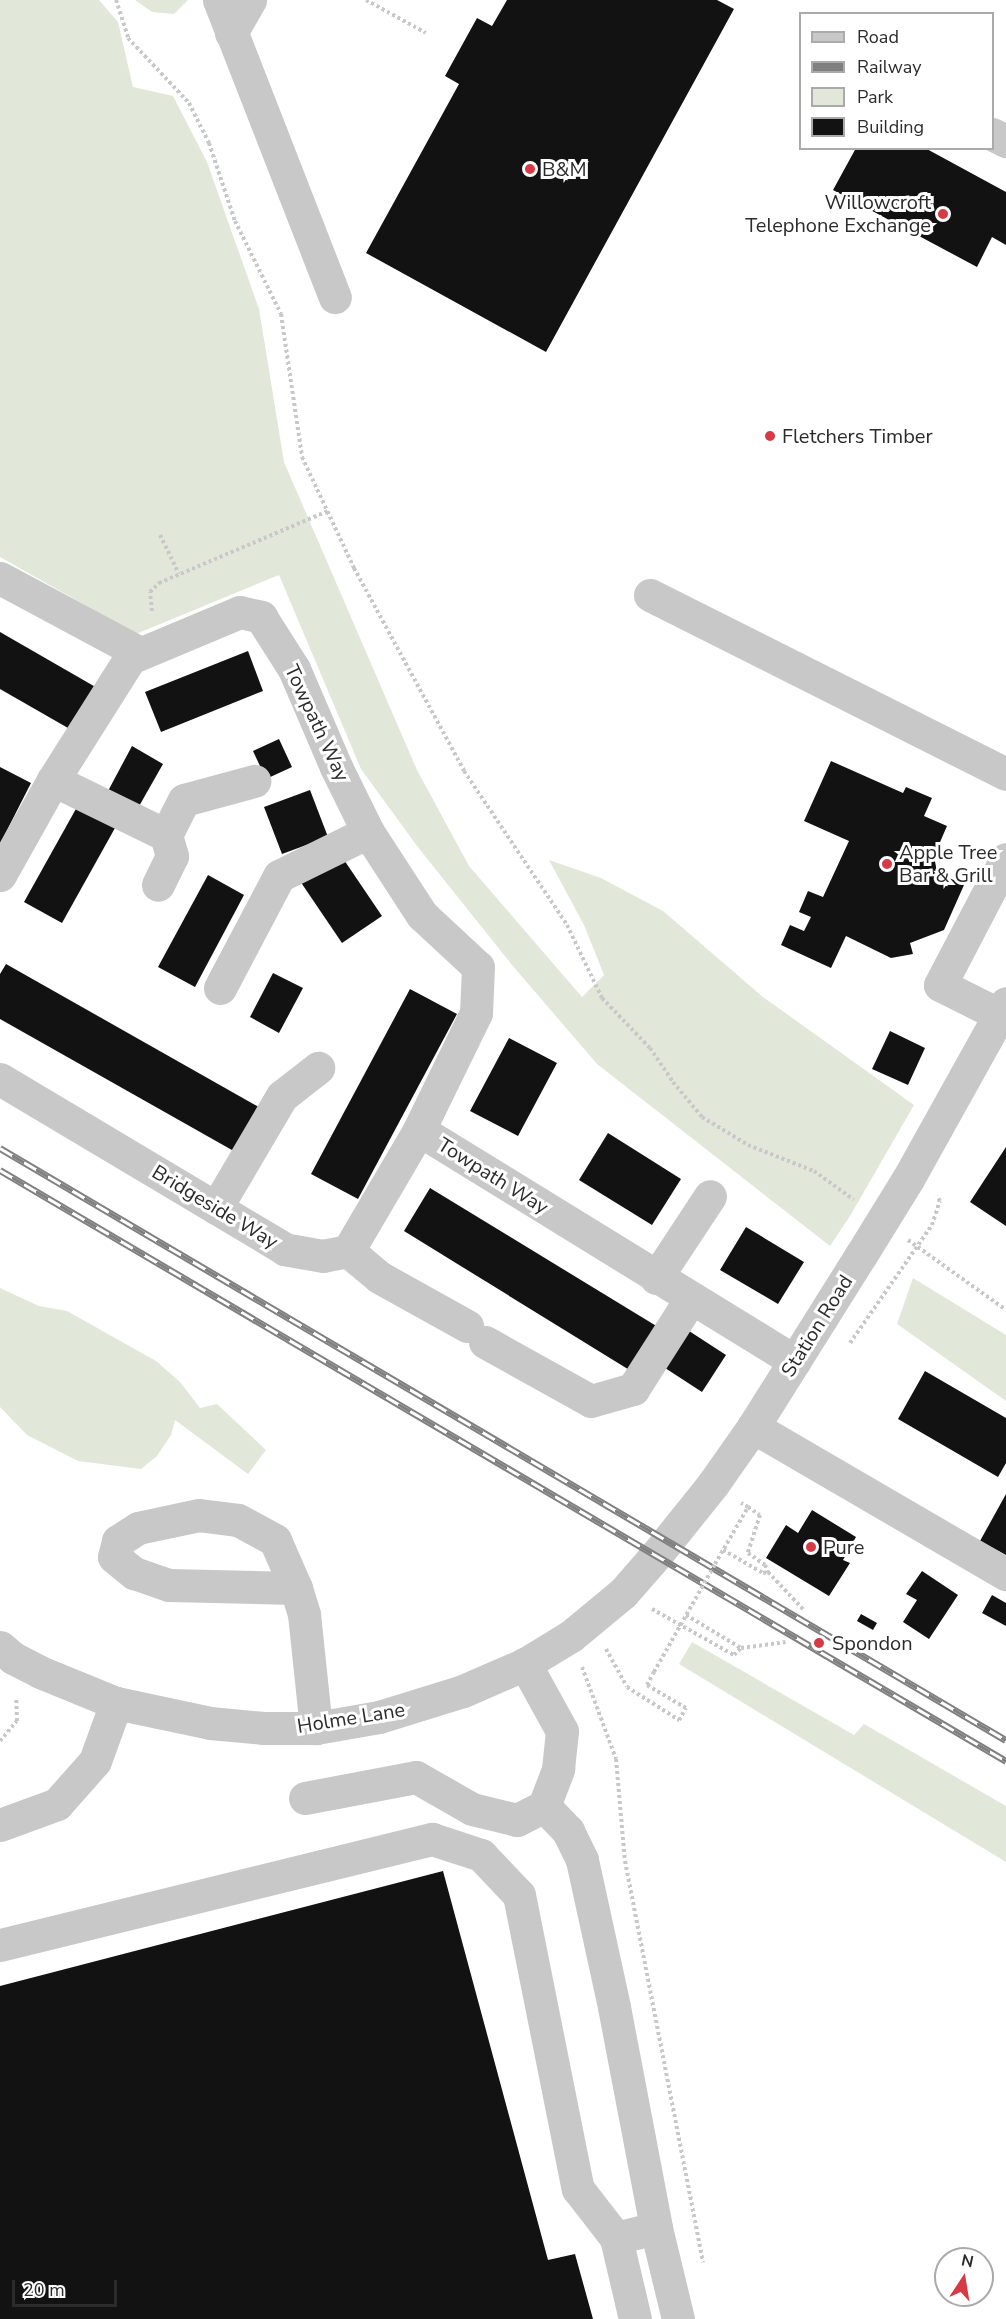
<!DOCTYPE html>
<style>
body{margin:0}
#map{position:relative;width:1006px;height:2319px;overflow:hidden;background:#fff;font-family:"Nunito Sans",sans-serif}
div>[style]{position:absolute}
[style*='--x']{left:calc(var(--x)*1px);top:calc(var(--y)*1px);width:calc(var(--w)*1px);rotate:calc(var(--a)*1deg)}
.green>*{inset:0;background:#e1e8d9}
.building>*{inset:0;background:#121212}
.path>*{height:4px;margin-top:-2px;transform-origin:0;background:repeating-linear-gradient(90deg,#c8c8c8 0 3px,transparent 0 6px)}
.minor>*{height:33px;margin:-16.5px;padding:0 16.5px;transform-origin:16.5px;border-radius:16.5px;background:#c8c8c8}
.rail>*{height:7px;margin-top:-3.5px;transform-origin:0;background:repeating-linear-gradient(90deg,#fff 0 14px,#808080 0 28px);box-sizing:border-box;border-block:2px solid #808080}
.path-bridge>*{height:4px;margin-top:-2px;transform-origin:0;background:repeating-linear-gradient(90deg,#c8c8c8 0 3px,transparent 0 6px)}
.minor-bridge>*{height:33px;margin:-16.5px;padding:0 16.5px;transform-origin:16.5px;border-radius:16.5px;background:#c8c8c8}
.dots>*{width:16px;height:16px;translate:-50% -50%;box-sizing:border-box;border:3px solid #fff;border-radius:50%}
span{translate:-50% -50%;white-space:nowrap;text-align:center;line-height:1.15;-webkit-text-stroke:6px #fff;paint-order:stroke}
.poi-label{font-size:20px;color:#2b2b2b}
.left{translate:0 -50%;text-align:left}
.right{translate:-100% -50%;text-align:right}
.street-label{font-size:20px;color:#2b2b2b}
.legend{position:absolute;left:799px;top:12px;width:195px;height:138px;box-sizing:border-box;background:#fff;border:2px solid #aaa;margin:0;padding:8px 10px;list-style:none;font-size:18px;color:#2b2b2b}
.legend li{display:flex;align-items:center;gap:12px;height:30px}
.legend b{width:30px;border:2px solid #aaa}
.north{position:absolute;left:934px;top:2247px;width:60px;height:60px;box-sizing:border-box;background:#fff;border:2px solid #aaa;border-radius:50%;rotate:12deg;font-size:16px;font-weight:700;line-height:24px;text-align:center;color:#2b2b2b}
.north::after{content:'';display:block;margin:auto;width:21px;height:27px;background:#d63a44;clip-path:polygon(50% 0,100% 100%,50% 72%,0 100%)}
.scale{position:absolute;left:12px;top:2280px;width:105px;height:27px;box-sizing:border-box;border:3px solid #2b2b2b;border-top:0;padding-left:8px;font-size:18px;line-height:21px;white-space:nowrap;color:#2b2b2b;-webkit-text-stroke:4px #fff;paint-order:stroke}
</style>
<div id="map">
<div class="green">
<i style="clip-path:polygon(0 0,99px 0,118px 22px,133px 87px,173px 96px,207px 162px,259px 309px,284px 462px,417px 770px,469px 866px,582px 997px,604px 975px,584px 925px,549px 860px,601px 878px,663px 911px,763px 997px,914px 1105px,850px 1216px,830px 1246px,597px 1064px,512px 965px,417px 846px,361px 769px,279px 575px,136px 634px,0 557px)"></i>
<i style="clip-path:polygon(135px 0,188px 0,174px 14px,152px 12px)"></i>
<i style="clip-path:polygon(913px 1278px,1006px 1335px,1006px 1401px,897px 1324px)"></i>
<i style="clip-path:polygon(0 1288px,39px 1306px,67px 1311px,156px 1361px,180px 1382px,200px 1408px,217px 1404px,266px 1450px,248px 1474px,175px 1420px,171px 1435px,157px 1456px,141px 1469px,78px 1461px,27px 1435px,0 1407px)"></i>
<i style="clip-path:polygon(692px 1642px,854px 1735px,864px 1724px,1006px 1806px,1006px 1862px,679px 1664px)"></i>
</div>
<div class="building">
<i style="clip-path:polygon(507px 0,717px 0,734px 9px,546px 352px,366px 253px,459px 84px,445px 76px,477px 18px,492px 26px)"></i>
<i style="clip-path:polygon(856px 148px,925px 148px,1006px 192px,1006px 245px,992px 237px,977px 267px,833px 190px)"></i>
<i style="clip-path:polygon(0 632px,99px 689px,75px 732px,0 689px)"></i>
<i style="clip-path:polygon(248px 651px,263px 691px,161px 732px,145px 692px)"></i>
<i style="clip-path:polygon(279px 739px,292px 767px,266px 779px,253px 751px)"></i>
<i style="clip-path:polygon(132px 746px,163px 764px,138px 808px,108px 791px)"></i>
<i style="clip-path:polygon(831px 761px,903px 793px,906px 787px,932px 798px,924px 816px,947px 826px,934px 856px,937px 872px,964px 885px,944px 930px,910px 943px,913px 954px,891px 958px,846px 936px,831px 968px,781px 945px,790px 925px,804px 931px,811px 917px,799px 912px,808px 891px,823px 897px,849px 841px,804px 821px)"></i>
<i style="clip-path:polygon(0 767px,31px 783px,0 844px)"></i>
<i style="clip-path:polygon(310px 790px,328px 837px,282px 854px,264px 807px)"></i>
<i style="clip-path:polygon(77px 807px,115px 828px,62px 923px,24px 902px)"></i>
<i style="clip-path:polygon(340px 854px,382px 916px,342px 943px,300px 881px)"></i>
<i style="clip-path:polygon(208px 875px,244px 895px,195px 987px,158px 967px)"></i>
<i style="clip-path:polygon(6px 964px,264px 1110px,239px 1154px,0 1019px,0 974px)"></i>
<i style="clip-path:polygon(273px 973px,303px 988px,279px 1033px,250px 1017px)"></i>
<i style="clip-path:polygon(410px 989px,457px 1014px,358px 1199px,311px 1174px)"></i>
<i style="clip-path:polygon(890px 1031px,925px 1048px,908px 1085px,872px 1069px)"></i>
<i style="clip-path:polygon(509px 1038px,557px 1063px,518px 1136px,470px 1111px)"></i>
<i style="clip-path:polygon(608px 1133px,681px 1179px,652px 1225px,579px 1180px)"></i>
<i style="clip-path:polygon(1006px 1147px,1006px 1226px,970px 1202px)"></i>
<i style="clip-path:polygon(430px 1188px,658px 1327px,631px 1371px,404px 1231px)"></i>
<i style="clip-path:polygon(746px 1227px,804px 1262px,778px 1304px,720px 1270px)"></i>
<i style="clip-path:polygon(686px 1329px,726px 1355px,702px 1392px,662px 1366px)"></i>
<i style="clip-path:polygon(925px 1371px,1006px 1418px,1006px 1463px,998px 1477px,898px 1419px)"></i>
<i style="clip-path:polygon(1006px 1494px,1006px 1555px,980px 1541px)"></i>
<i style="clip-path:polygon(812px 1510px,856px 1537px,843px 1560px,850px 1563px,829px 1596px,766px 1558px,786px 1525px,798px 1533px)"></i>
<i style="clip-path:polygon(922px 1571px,958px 1595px,929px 1639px,903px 1622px,917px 1600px,906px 1594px)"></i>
<i style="clip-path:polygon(992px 1595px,1006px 1603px,1006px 1626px,982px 1613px)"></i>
<i style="clip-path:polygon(861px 1614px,877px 1623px,873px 1630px,857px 1621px)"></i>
<i style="clip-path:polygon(443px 1871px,548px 2260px,575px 2254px,593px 2319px,0 2319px,0 1986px)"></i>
</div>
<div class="path">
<i style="--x:116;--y:0;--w:40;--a:72"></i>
<i style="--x:128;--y:38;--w:89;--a:46.8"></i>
<i style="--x:189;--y:103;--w:45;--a:63.4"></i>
<i style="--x:209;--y:143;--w:82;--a:71.6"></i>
<i style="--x:235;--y:221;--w:104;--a:63.7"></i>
<i style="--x:281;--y:314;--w:145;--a:81.6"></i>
<i style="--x:302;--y:457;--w:123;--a:64.9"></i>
<i style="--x:354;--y:568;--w:231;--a:61.5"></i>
<i style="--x:464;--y:771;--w:185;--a:56.2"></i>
<i style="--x:567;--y:925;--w:81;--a:64.4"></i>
<i style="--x:602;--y:998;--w:69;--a:46.2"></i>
<i style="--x:650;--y:1048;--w:41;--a:55.9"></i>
<i style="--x:673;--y:1082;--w:45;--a:50.4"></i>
<i style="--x:702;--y:1117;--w:54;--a:31.3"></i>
<i style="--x:748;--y:1145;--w:71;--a:21.5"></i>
<i style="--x:814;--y:1171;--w:49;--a:35.9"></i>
<i style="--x:366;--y:0;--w:68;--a:28.8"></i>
<i style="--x:160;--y:535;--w:43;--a:64"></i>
<i style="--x:152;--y:611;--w:19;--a:-96"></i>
<i style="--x:150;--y:592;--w:13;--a:-45"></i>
<i style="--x:159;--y:583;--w:184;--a:-23.1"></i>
<i style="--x:908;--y:1240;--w:120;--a:35.5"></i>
<i style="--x:850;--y:1343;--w:144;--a:-55.2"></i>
<i style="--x:932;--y:1225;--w:25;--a:-72"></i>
<i style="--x:940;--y:1201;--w:6;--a:-121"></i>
<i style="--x:748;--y:1507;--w:14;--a:34"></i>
<i style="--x:760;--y:1515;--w:40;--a:108"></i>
<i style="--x:748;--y:1553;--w:21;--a:35"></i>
<i style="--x:765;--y:1565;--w:8;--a:67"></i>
<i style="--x:723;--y:1550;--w:46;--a:29.9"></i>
<i style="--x:763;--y:1573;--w:5;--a:-11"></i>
<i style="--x:768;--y:1572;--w:51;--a:46.6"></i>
<i style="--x:715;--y:1564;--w:66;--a:-59.9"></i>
<i style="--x:748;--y:1507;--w:8;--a:-150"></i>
<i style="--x:652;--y:1609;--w:94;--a:29.3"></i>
<i style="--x:734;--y:1655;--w:10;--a:-45"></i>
<i style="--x:686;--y:1615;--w:64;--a:31"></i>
<i style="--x:741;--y:1648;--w:45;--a:-7.6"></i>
<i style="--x:606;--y:1649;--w:43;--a:61.1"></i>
<i style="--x:627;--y:1687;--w:62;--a:32.4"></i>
<i style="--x:679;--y:1720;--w:14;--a:-60"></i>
<i style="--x:686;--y:1708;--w:45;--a:-149.5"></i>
<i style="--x:647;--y:1685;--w:15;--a:-62"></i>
<i style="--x:582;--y:1667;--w:98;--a:69.7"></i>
<i style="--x:616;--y:1759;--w:102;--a:85"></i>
<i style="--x:625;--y:1861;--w:409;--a:79"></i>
<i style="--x:0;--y:1741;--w:26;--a:-50"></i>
<i style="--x:17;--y:1721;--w:24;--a:-92"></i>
</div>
<div class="minor">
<i style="--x:219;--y:0;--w:319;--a:68.7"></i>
<i style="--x:231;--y:33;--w:38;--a:-60"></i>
<i style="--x:992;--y:134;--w:16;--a:27"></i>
<i style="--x:0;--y:578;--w:159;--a:28.2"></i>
<i style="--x:650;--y:595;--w:398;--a:26.7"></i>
<i style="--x:53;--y:780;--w:126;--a:26"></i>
<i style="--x:166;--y:835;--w:22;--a:74"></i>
<i style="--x:172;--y:856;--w:32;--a:116"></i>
<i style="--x:166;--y:835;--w:39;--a:-63"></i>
<i style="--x:184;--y:800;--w:73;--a:-15.2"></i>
<i style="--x:0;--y:875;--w:109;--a:-60.8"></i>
<i style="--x:53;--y:780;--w:144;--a:-57.7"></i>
<i style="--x:130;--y:658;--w:119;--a:-22.7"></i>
<i style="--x:240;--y:612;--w:22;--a:13"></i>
<i style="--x:261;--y:617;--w:62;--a:57.6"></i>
<i style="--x:294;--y:669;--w:107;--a:66.8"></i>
<i style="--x:336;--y:767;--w:72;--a:63.8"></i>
<i style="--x:368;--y:832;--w:99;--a:57"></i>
<i style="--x:422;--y:915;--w:76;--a:42.9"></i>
<i style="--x:478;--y:967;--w:46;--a:92.5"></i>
<i style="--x:476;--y:1013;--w:130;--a:116"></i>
<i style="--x:419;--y:1130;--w:140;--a:120.4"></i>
<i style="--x:348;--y:1251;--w:25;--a:169"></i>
<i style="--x:323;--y:1256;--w:39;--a:-170"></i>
<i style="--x:285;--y:1249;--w:332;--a:-149.2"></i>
<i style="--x:220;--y:988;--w:127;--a:-62.2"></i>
<i style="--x:279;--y:876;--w:99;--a:-26.3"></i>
<i style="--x:1000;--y:1015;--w:67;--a:-153.4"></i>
<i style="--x:940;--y:985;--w:142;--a:-62.4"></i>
<i style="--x:419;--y:1130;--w:441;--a:31.6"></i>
<i style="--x:908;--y:1179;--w:201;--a:-60.9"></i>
<i style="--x:216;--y:1208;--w:130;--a:-59.5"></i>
<i style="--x:282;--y:1096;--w:46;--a:-37.9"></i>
<i style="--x:348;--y:1251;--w:40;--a:40"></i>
<i style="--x:379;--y:1277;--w:101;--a:29.1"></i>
<i style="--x:656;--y:1278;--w:98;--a:-56.6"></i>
<i style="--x:485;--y:1342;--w:121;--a:29.1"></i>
<i style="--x:591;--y:1401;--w:44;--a:-15.9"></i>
<i style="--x:633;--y:1389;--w:106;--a:-57.4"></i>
<i style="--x:753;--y:1427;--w:293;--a:30.2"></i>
<i style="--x:296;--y:1588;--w:52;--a:-113.6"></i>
<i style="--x:275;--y:1540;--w:42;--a:-151.6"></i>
<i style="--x:238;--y:1520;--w:39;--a:-173"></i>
<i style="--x:199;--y:1515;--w:62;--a:168"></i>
<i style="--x:138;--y:1528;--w:24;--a:147"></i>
<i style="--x:118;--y:1541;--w:16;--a:104"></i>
<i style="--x:114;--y:1557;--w:26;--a:39"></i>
<i style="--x:134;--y:1573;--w:37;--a:19"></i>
<i style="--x:169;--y:1585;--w:127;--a:1.4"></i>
<i style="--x:296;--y:1588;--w:27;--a:73"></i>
<i style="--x:304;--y:1614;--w:115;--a:84"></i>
<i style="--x:0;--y:1647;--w:17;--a:40"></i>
<i style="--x:13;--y:1658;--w:30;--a:27"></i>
<i style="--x:40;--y:1672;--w:82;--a:22.2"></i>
<i style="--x:116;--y:1703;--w:96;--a:12"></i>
<i style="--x:210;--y:1723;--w:54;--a:5.3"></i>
<i style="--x:264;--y:1728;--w:52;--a:0"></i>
<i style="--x:316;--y:1728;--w:64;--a:-9.9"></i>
<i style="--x:379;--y:1717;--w:88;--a:-17.2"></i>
<i style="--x:463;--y:1691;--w:68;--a:-23.5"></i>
<i style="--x:525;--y:1664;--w:54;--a:-31.3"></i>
<i style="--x:571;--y:1636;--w:67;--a:-39.6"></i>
<i style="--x:623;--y:1593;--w:52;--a:-48.9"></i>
<i style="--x:657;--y:1554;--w:90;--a:-51.3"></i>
<i style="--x:713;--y:1484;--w:70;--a:-54.9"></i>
<i style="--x:753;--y:1427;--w:203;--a:-57.9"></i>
<i style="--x:305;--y:1798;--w:113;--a:-10.7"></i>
<i style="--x:416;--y:1777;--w:64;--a:29.7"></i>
<i style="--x:472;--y:1809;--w:46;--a:13.7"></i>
<i style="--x:517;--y:1820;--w:30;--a:-27"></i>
<i style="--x:544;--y:1806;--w:40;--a:-69"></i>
<i style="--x:558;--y:1769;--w:38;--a:-84"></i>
<i style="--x:562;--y:1731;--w:77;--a:-118.9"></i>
<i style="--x:544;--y:1806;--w:35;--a:46"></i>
<i style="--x:568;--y:1831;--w:32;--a:64"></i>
<i style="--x:582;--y:1860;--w:150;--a:77.7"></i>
<i style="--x:614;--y:2007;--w:225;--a:79.2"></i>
<i style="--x:656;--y:2228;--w:94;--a:76.4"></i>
<i style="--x:0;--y:1825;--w:61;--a:-20.2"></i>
<i style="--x:57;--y:1804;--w:57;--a:-48.5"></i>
<i style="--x:95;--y:1761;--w:62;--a:-70.1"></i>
<i style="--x:0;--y:1945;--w:445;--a:-13.8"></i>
<i style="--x:432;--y:1839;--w:52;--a:18.1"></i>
<i style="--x:481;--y:1855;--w:55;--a:46.5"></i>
<i style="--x:519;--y:1895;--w:300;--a:78.7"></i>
<i style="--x:578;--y:2189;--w:62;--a:52.2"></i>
<i style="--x:616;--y:2238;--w:41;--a:-14"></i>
<i style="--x:616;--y:2238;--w:83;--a:76.8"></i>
</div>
<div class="rail">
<i style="--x:0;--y:1148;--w:1167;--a:30.48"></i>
<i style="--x:0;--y:1170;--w:1167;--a:30.43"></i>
</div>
<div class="path-bridge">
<i style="--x:654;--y:1672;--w:124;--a:-60.5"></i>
</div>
<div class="minor-bridge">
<i style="--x:861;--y:1255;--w:89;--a:-58.3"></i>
</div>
<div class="dots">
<i style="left:530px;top:169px;background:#d63a44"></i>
<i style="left:943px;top:214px;background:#d63a44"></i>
<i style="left:770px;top:436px;background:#d63a44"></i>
<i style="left:887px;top:864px;background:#d63a44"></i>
<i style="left:811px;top:1547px;background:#d63a44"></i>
<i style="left:819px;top:1643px;background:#d63a44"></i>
</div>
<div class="poi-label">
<span class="left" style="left:542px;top:169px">B&amp;M</span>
<span class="right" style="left:931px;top:214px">Willowcroft<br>Telephone Exchange</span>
<span class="left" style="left:782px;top:436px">Fletchers Timber</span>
<span class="left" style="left:899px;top:864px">Apple Tree<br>Bar &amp; Grill</span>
<span class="left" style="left:823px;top:1547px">Pure</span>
<span class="left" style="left:832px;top:1643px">Spondon</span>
</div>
<div class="street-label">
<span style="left:317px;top:723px;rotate:65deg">Towpath Way</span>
<span style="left:493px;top:1176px;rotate:32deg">Towpath Way</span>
<span style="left:215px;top:1207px;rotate:31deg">Bridgeside Way</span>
<span style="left:817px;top:1326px;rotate:-58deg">Station Road</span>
<span style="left:351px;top:1718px;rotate:-9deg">Holme Lane</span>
</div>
<ul class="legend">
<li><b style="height:8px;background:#c8c8c8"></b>Road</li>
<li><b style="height:8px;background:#808080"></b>Railway</li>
<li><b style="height:16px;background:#e1e8d9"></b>Park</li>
<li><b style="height:16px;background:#121212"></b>Building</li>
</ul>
<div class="north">N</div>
<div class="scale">20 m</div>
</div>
